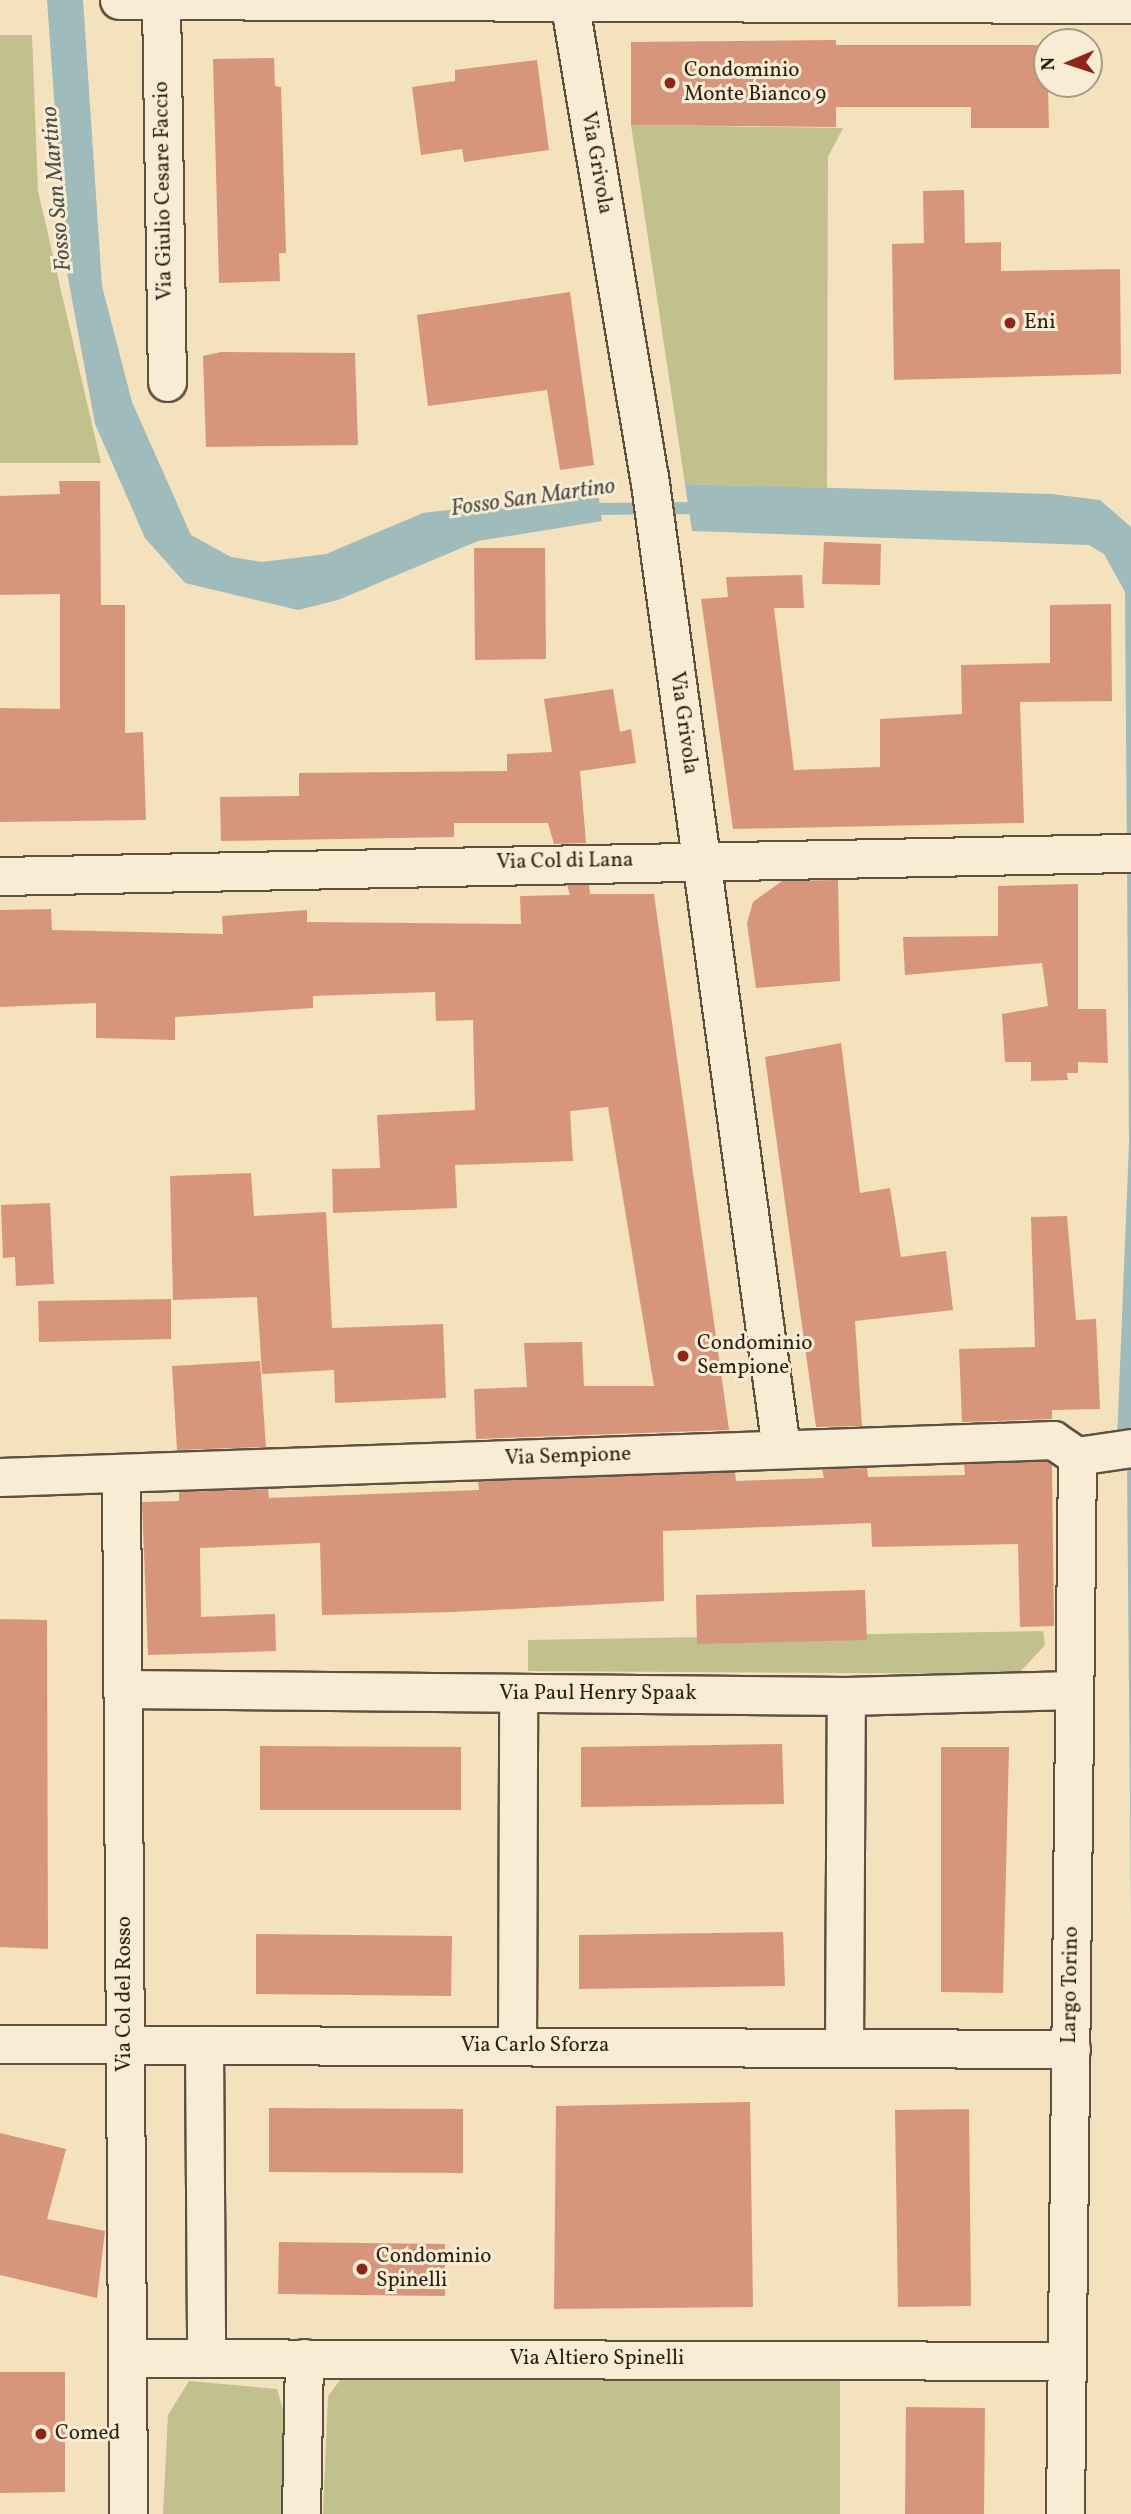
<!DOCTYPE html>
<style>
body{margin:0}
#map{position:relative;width:1131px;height:2514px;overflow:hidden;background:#f4e1bd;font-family:Vollkorn,serif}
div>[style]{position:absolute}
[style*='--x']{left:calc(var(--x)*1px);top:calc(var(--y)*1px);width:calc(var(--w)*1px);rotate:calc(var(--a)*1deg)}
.green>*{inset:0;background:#c2c18d}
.water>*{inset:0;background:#a0bbbb}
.stream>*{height:12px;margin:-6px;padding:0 6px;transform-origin:6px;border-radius:6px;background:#a0bbbb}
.building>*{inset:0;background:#d7957b}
.roads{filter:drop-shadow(2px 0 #5e5140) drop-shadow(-2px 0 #5e5140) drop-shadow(0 2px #5e5140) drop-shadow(0 -2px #5e5140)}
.street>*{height:37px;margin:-18.5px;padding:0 18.5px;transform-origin:18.5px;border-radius:18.5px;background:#f8ecd4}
.dots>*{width:19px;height:19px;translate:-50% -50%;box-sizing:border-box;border:4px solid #f8ecd4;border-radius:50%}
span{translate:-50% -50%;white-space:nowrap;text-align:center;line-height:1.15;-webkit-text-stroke:6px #f8ecd4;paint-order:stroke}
.poi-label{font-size:21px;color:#2c2116}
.left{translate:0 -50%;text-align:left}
.street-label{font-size:21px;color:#2c2116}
.water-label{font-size:23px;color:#4f4f48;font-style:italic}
.north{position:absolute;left:1033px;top:28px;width:70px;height:70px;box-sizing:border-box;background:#f8ecd4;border:2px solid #a69b88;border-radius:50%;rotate:268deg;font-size:19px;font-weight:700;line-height:28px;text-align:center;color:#2c2116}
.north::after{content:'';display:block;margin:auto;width:24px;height:32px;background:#8f2418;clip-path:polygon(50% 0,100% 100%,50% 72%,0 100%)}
</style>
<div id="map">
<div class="green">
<i style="clip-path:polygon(0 35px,32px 35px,38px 191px,101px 463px,0 463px)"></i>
<i style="clip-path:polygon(631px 125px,843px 128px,828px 157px,827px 488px,685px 484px)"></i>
<i style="clip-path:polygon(1043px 1631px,1045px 1645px,1018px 1674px,528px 1671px,528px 1640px)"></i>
<i style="clip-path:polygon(344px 2375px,840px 2381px,840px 2514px,323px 2514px,328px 2396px)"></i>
<i style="clip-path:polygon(189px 2381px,277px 2389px,287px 2423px,281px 2514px,163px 2514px,168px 2415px)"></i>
</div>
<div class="water">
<i style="clip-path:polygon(47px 0,83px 0,102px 286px,132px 402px,191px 535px,231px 557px,262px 562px,326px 554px,423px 513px,598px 492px,602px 521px,478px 541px,338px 600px,298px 610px,185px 583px,145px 538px,95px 424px,66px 267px)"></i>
<i style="clip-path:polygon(685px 484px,1051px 494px,1100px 500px,1131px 527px,1131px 1914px,1127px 1466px,1117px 1441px,1129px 1143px,1125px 592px,1104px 554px,1089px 545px,692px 531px)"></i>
</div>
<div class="stream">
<i style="--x:586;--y:509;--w:118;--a:-0.5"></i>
</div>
<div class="building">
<i style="clip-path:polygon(836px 40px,836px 45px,1047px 45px,1049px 128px,971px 128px,971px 107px,836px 107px,836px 127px,631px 125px,631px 42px)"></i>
<i style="clip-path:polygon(274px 58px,275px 86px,281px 87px,286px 253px,279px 253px,280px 281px,219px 283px,213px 59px)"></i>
<i style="clip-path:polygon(537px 60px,549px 150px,464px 162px,462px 149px,421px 155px,412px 87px,455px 81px,455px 70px)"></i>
<i style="clip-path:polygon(964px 190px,965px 243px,1001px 242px,1001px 271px,1120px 269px,1121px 374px,894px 380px,892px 244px,924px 243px,923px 191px)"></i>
<i style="clip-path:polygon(570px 292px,594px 465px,560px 470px,547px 390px,428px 406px,417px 315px)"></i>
<i style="clip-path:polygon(221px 352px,355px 353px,358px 445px,206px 447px,203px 356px)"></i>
<i style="clip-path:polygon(59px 481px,100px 481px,101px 605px,125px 605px,125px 733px,143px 732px,146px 820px,0 822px,0 708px,60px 709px,60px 594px,0 595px,0 496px,60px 494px)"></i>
<i style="clip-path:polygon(824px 542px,881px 544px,880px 585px,822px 584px)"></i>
<i style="clip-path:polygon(474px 548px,545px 548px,546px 659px,475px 660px)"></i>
<i style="clip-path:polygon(802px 575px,804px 608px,774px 608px,794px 770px,880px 767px,880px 719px,962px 714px,961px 665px,1050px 663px,1050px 605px,1111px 604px,1112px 701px,1020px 702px,1024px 823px,733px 829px,701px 599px,728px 597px,726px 577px)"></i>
<i style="clip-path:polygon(613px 689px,620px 732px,631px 729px,636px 763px,580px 771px,586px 843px,554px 844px,548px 823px,454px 823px,454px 837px,221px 841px,220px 797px,299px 796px,299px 773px,507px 771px,507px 754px,552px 752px,544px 699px)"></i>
<i style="clip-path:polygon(838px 880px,840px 981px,756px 988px,747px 923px,753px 902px,782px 881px)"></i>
<i style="clip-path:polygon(1078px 884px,1078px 1009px,1106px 1009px,1108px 1063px,1078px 1062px,1078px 1073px,1067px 1073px,1068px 1080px,1031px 1081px,1031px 1062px,1005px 1062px,1002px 1014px,1048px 1006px,1042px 963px,905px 975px,903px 937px,998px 936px,998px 886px)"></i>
<i style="clip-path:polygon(567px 885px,589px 885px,590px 894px,654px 894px,729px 1430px,476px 1439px,474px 1389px,527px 1387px,524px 1343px,582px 1342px,584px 1386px,654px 1386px,608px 1107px,570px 1111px,573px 1161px,455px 1165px,457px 1208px,333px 1213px,332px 1169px,380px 1168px,377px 1115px,475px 1110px,473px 1020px,436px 1021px,435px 992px,313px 996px,313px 1008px,175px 1017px,175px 1040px,96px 1038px,96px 1003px,0 1007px,0 910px,51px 909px,52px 930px,223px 934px,222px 916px,307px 910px,307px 922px,521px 924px,520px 896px,570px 895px)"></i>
<i style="clip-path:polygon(841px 1043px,860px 1193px,890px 1188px,901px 1257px,946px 1251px,953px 1310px,855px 1321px,862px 1426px,816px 1427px,765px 1057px)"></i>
<i style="clip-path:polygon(251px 1173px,254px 1216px,326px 1212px,332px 1328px,443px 1324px,446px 1398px,335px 1403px,334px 1370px,262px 1374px,257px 1297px,173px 1300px,170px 1176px)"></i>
<i style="clip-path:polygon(50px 1203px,54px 1284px,16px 1286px,15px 1257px,3px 1258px,1px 1205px)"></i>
<i style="clip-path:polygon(1067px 1216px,1076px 1320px,1096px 1319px,1100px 1409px,1052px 1410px,1052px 1419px,962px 1422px,959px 1349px,1035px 1347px,1031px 1217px)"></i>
<i style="clip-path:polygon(171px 1299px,171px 1339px,39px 1342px,38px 1301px)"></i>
<i style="clip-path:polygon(260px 1361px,266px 1447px,177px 1450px,172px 1366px)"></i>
<i style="clip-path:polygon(1047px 1461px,1052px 1465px,1054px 1626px,1020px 1627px,1018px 1544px,872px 1547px,871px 1523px,663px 1531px,664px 1601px,453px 1612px,322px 1615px,320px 1543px,200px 1548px,201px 1617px,275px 1614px,276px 1651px,148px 1655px,142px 1502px,179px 1501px,179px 1492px,268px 1489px,269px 1498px,479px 1490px,478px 1481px,735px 1472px,736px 1481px,824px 1478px,822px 1469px,867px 1468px,868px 1477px,965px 1475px,964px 1464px)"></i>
<i style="clip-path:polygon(865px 1590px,867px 1640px,697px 1644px,696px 1595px)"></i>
<i style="clip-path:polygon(0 1619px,47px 1620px,48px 1949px,0 1947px)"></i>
<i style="clip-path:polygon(782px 1744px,784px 1804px,581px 1807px,581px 1747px)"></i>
<i style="clip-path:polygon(260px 1746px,461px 1747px,461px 1810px,260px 1810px)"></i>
<i style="clip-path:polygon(941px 1747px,1009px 1747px,1003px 1993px,941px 1992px)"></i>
<i style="clip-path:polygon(783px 1932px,785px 1986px,579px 1989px,579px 1935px)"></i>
<i style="clip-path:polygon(256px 1934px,452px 1936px,451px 1996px,256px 1994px)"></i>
<i style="clip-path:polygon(750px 2102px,753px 2307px,554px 2309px,556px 2106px)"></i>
<i style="clip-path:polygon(269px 2108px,463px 2109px,463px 2173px,269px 2172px)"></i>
<i style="clip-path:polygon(969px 2109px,971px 2306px,898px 2307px,895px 2110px)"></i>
<i style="clip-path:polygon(0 2133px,66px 2149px,47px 2219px,105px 2231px,97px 2298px,0 2275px)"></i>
<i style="clip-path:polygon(279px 2242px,445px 2244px,445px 2296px,278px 2294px)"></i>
<i style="clip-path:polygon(0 2372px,65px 2372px,65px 2492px,0 2493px)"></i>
<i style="clip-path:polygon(906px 2407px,985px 2408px,984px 2514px,905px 2514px)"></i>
</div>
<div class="roads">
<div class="street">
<i style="--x:119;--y:0;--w:1012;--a:0.23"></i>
<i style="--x:569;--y:0;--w:483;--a:80.5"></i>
<i style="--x:649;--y:476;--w:982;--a:82.27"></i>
<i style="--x:161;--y:1;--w:381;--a:89.1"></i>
<i style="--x:0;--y:876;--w:1131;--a:-1.17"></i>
<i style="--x:121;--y:1473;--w:1041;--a:89.61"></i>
<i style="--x:0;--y:1477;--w:1054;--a:-2.01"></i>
<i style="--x:1053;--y:1440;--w:29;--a:34"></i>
<i style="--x:1077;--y:1456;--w:55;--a:-8.4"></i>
<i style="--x:123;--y:1689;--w:723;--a:0.55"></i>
<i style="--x:846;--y:1696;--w:228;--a:-1.5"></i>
<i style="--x:0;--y:2044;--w:1071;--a:0.27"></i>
<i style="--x:204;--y:2045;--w:313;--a:89.6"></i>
<i style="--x:517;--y:2046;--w:353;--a:-89.8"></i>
<i style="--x:844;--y:2048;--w:352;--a:-89.7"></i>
<i style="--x:127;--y:2358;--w:940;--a:0.18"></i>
<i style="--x:301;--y:2514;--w:156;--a:-88.9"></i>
<i style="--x:1065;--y:2514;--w:1058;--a:-89.35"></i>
</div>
</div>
<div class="dots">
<i style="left:670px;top:83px;background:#8f2418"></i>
<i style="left:1010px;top:323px;background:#8f2418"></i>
<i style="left:683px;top:1356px;background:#8f2418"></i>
<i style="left:362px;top:2269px;background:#8f2418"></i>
<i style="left:41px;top:2434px;background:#8f2418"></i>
</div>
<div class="poi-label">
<span class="left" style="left:684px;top:83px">Condominio<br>Monte Bianco 9</span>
<span class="left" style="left:1024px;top:323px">Eni</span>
<span class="left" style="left:697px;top:1356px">Condominio<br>Sempione</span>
<span class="left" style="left:376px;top:2269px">Condominio<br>Spinelli</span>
<span class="left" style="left:55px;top:2434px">Comed</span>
</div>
<div class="street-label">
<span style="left:596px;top:163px;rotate:80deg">Via Grivola</span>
<span style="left:164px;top:191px;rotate:-91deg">Via Giulio Cesare Faccio</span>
<span style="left:683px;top:723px;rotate:82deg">Via Grivola</span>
<span style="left:565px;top:862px;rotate:-1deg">Via Col di Lana</span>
<span style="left:568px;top:1457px;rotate:-2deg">Via Sempione</span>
<span style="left:598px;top:1694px">Via Paul Henry Spaak</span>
<span style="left:1071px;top:1985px;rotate:-89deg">Largo Torino</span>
<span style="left:125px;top:1994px;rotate:-90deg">Via Col del Rosso</span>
<span style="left:535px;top:2046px">Via Carlo Sforza</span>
<span style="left:597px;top:2359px">Via Altiero Spinelli</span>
</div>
<div class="water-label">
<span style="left:57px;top:189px;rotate:-95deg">Fosso San Martino</span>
<span style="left:533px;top:498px;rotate:-8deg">Fosso San Martino</span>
</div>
<div class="north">N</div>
</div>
